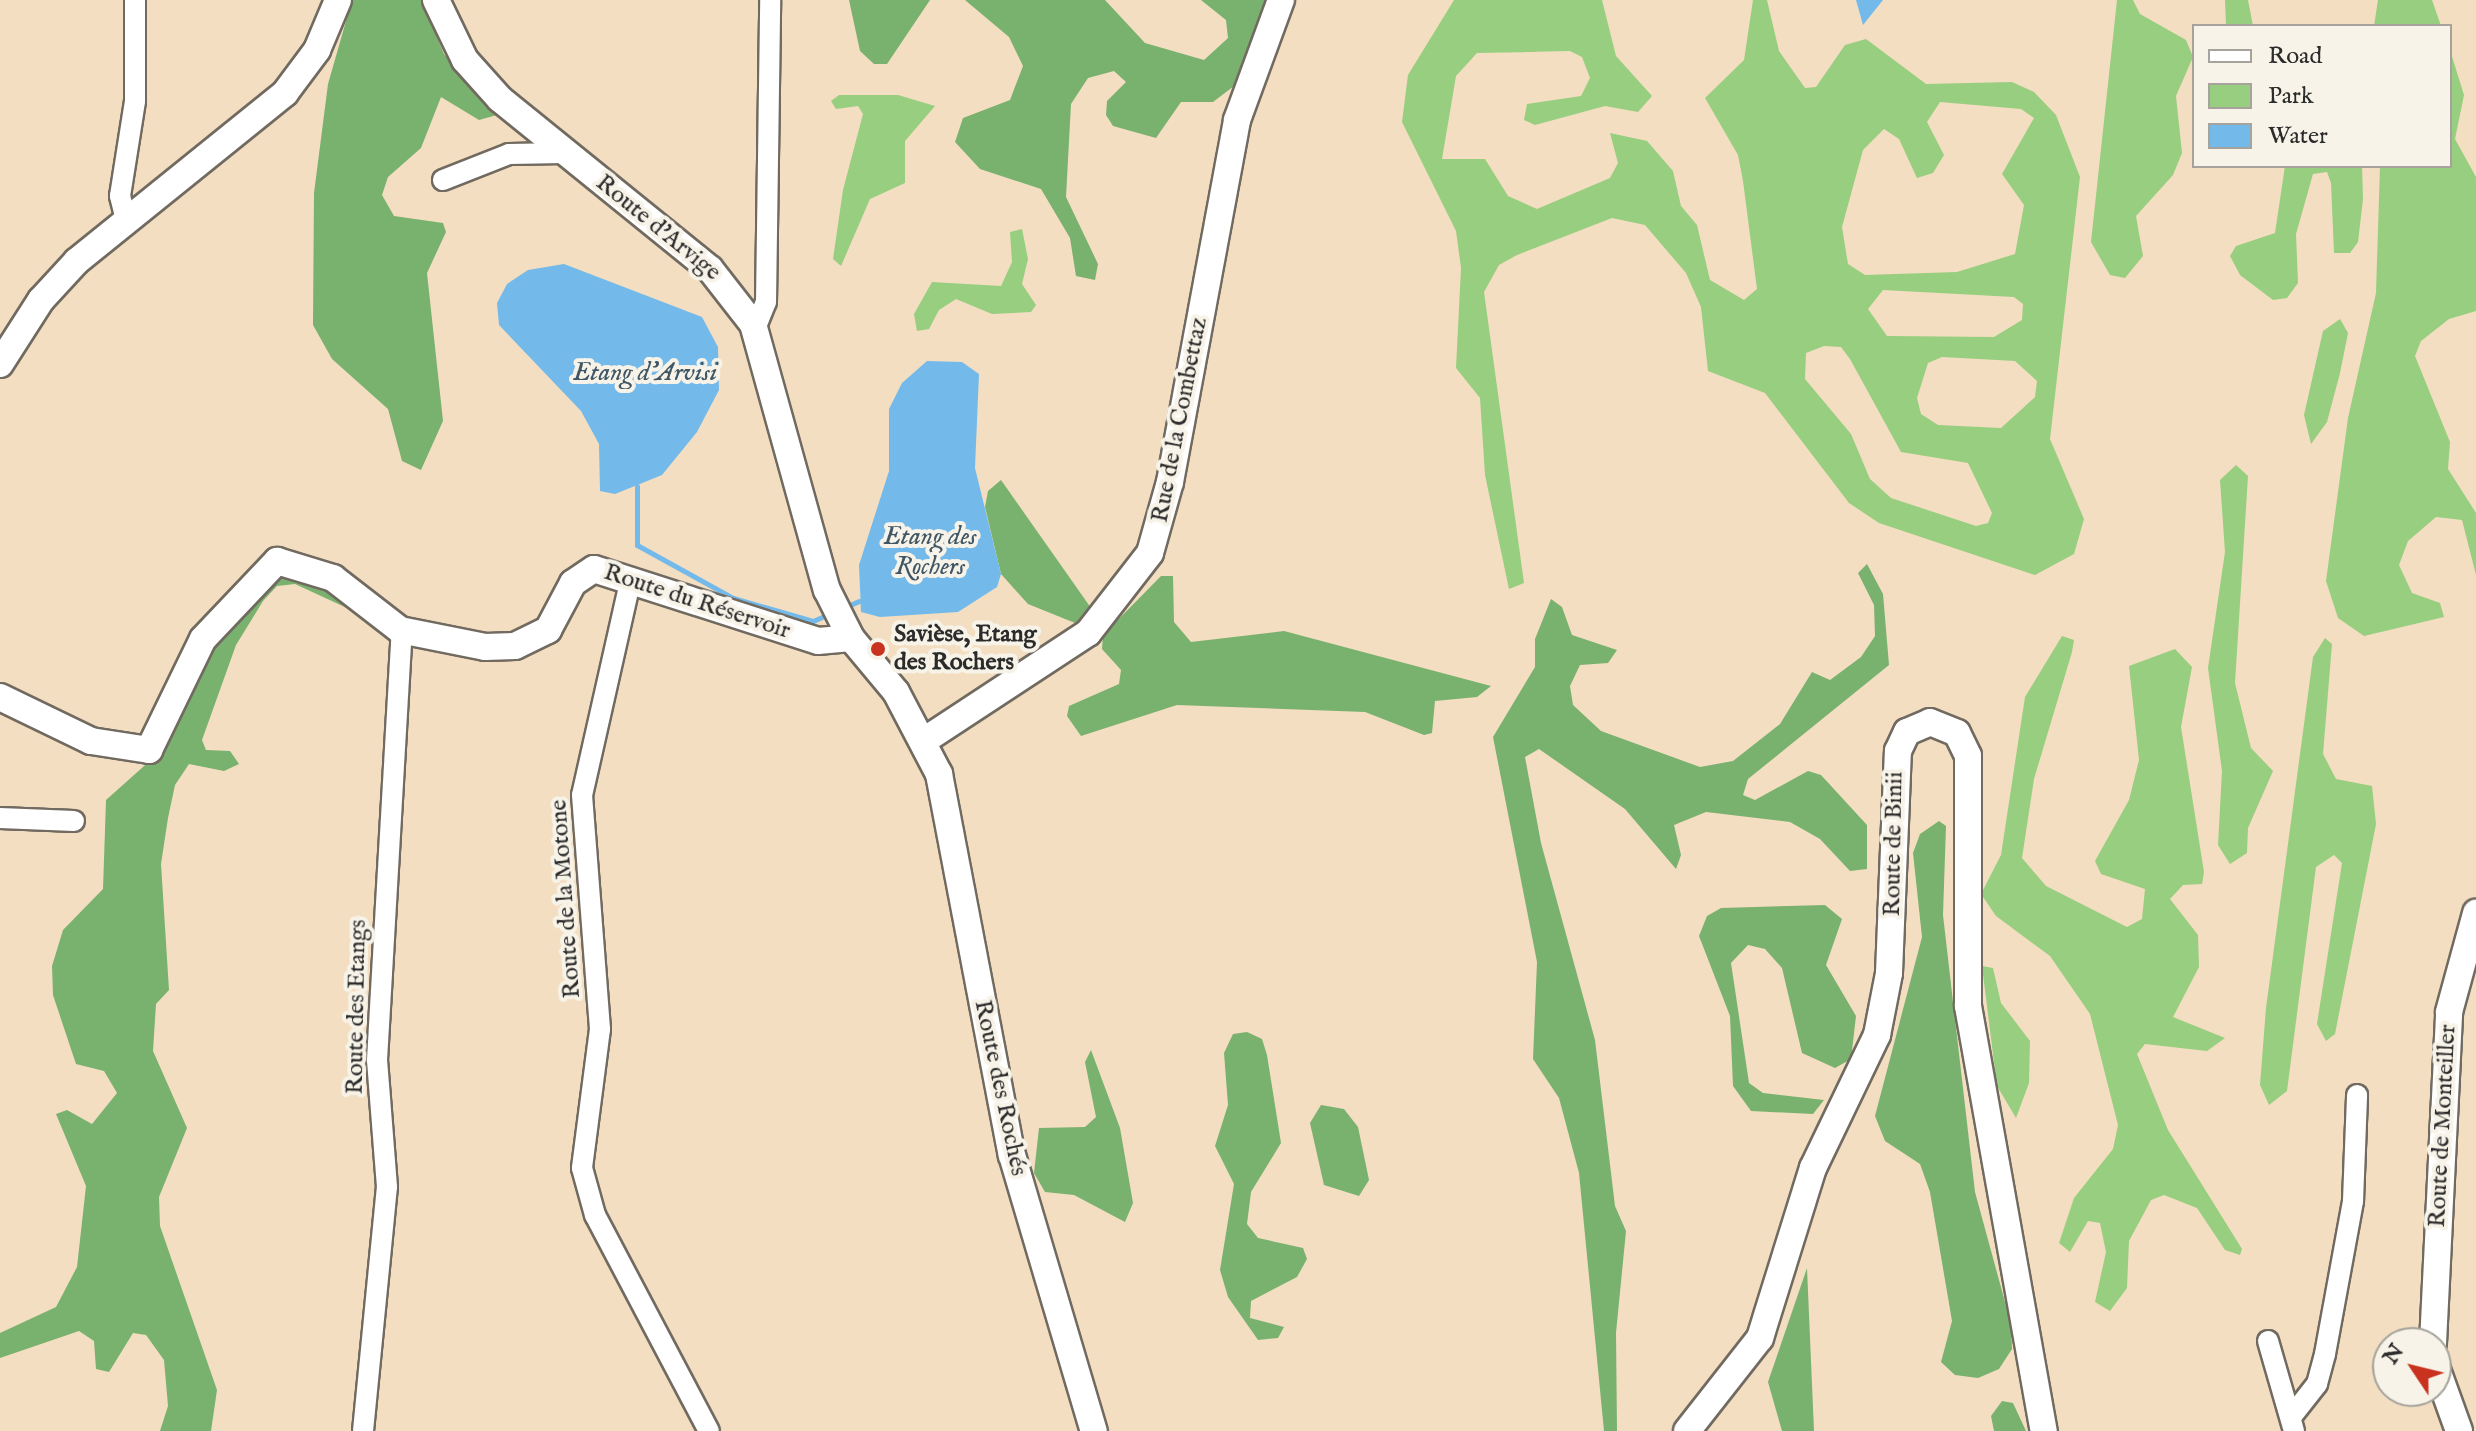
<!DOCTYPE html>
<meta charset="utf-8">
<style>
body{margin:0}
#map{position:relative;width:2476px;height:1431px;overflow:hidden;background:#f3dec1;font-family:"IM FELL English",serif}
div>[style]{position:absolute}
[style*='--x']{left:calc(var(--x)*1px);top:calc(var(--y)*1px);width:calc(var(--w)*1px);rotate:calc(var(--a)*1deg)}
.green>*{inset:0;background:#97ce7f}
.forest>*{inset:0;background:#79b16e}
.water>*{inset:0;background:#73baeb}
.stream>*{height:5px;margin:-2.5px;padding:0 2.5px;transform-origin:2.5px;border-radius:2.5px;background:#73baeb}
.roads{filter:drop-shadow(2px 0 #716a60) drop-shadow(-2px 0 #716a60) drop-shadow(0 2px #716a60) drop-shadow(0 -2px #716a60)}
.minor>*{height:20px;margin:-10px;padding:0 10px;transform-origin:10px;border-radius:10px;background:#fff}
.tertiary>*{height:26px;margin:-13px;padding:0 13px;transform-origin:13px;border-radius:13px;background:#fff}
.dots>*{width:22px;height:22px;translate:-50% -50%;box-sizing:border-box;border:4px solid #f7f3e8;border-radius:50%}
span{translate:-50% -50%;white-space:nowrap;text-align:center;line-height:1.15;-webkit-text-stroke:8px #f7f3e8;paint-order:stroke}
.street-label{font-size:24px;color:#2b2b2b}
.poi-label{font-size:24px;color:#2b2b2b;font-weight:700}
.left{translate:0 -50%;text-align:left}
.water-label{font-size:26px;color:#415665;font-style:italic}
.legend{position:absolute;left:2192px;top:24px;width:260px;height:144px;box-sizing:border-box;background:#f7f3e8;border:2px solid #a5a39c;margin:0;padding:10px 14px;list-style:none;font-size:24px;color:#2b2b2b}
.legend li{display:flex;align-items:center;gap:16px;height:40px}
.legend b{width:40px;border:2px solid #a5a39c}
.north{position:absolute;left:2372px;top:1327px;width:80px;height:80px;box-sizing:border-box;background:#f7f3e8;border:2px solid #a5a39c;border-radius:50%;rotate:305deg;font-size:22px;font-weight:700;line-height:32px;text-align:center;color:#2b2b2b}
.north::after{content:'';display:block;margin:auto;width:28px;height:36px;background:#c8321e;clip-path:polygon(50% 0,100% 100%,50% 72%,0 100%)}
</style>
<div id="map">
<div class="green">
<i style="clip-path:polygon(evenodd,1454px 0,1602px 0,1616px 56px,1652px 96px,1638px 112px,1605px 106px,1535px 125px,1524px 120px,1527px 104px,1581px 96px,1590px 78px,1582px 57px,1570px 51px,1477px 53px,1456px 76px,1442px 159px,1485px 159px,1508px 196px,1537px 209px,1610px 178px,1618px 163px,1610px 133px,1647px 141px,1673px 171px,1681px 206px,1697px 225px,1710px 280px,1744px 300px,1757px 289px,1743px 181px,1738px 155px,1705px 98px,1744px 60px,1753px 0,1767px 0,1779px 51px,1805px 88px,1816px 87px,1845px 45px,1866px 39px,1926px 84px,2012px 82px,2034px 92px,2056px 115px,2080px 177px,2050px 439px,2084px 519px,2074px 554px,2035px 575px,1879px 523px,1849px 503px,1765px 393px,1708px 371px,1701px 307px,1686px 273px,1645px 225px,1612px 218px,1517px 255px,1499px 265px,1484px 292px,1524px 583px,1509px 589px,1485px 475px,1480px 398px,1456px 368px,1461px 268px,1456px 231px,1402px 122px,1408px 75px,1454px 0,1940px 102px,2021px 109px,2034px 118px,2002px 174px,2024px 205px,2015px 254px,1957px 272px,1865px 275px,1848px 264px,1842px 227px,1863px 150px,1884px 129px,1899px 139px,1917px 178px,1933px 173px,1944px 155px,1927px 122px,1940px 102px,1454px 0,1883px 290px,2014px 297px,2023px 304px,2022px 320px,1994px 337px,1887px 336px,1868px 309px,1883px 290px,1454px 0,1824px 346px,1841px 347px,1850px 359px,1901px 452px,1968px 463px,1992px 513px,1988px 523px,1976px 526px,1891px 498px,1870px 479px,1851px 434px,1805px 379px,1806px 353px,1824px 346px,1454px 0,1942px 357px,2015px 361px,2037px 381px,2035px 397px,2001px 428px,1938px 425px,1921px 414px,1917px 398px,1928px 363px,1942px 357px)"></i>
<i style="clip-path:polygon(2117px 0,2133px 0,2140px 14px,2186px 40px,2193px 57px,2176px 96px,2182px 153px,2173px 175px,2136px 216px,2143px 256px,2125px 278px,2110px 275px,2091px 242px)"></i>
<i style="clip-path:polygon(2225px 0,2248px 0,2253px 26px,2226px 26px)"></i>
<i style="clip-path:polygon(2378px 0,2432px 0,2441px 26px,2374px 26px)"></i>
<i style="clip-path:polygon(2450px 50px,2464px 95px,2455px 139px,2476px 177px,2476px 311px,2449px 319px,2421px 341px,2415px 356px,2450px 442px,2448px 469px,2476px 513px,2476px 575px,2462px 520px,2436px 517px,2408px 541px,2399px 565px,2412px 593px,2440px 603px,2444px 617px,2364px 636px,2338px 618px,2326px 581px,2348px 418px,2376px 293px,2380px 166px,2450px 166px)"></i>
<i style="clip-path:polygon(839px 95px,898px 95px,935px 106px,905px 141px,905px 183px,870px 199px,841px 266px,833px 259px,843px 190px,863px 114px,858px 106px,836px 109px,831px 101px)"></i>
<i style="clip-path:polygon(2285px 166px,2362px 166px,2363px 199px,2358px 242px,2350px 253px,2334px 253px,2331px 183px,2327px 172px,2313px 174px,2296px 234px,2298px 283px,2287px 298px,2273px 300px,2240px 275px,2230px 256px,2236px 246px,2275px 233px)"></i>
<i style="clip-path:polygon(1022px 229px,1028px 259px,1022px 284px,1036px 305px,1031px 312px,992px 314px,956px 299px,939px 310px,929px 329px,917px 331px,914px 314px,932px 282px,1001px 286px,1012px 262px,1010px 232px)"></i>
<i style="clip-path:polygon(2340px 319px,2348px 333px,2340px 373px,2327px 422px,2311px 444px,2304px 415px,2323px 331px)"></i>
<i style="clip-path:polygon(2236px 465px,2248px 476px,2235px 683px,2251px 748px,2273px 771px,2248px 828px,2247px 853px,2230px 864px,2218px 845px,2222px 771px,2208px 668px,2225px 552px,2220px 480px)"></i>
<i style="clip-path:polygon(2062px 636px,2074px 640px,2072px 652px,2034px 779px,2022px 858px,2046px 886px,2127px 927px,2142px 919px,2145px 889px,2101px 874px,2095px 861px,2129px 800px,2139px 760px,2129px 666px,2175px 649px,2192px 667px,2181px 727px,2204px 872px,2202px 884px,2183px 885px,2170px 899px,2198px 935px,2199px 967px,2173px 1017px,2225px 1038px,2207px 1051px,2145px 1044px,2137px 1054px,2168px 1130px,2242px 1249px,2240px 1255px,2225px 1250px,2197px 1208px,2164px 1195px,2151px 1200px,2129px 1241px,2127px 1288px,2110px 1311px,2095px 1302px,2106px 1252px,2100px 1223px,2088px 1221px,2070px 1252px,2059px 1243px,2074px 1198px,2113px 1149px,2118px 1125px,2090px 1014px,2050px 956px,1996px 916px,1981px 894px,2001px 855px,2025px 697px)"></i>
<i style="clip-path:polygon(2325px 638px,2332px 644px,2323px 754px,2336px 779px,2372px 786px,2376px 824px,2335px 1034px,2326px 1041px,2317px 1024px,2342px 863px,2334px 855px,2316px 867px,2287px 1091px,2269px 1105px,2260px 1085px,2266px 1008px,2313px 657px)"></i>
<i style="clip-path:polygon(1982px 966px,1993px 968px,2001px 1003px,2030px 1041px,2029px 1083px,2016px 1118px,1997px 1086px)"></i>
</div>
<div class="forest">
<i style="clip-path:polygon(352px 0,421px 0,444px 54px,497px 115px,479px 120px,441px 97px,421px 148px,388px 177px,382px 195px,394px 216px,443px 223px,446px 232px,427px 273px,443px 421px,421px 470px,402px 461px,388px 409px,332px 359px,313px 325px,314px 193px,328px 84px)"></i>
<i style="clip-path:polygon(849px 0,930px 0,887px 64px,874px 64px,860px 51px)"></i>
<i style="clip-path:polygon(965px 0,1105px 0,1145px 43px,1204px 60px,1228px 38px,1226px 20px,1201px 0,1265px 0,1238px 83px,1213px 102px,1181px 102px,1156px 138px,1113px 126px,1106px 115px,1107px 101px,1126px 82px,1114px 71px,1088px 78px,1071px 104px,1066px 197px,1098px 264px,1095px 280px,1076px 276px,1070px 238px,1041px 189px,980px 169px,955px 142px,963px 118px,1010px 100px,1023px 66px,1009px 37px)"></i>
<i style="clip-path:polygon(1001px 480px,1091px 608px,1080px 625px,1028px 604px,1001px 574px,985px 507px,988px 491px)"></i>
<i style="clip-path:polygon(1867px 564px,1883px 594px,1889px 665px,1748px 779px,1743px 795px,1755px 800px,1808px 771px,1821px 775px,1867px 825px,1867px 869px,1850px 871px,1820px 839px,1790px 822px,1706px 812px,1674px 825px,1681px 855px,1676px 869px,1625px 809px,1539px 749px,1525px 757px,1541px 843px,1595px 1040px,1615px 1206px,1626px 1231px,1616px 1333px,1617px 1431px,1604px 1431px,1579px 1173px,1559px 1098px,1533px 1059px,1537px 962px,1493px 737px,1535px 667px,1535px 639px,1551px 599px,1562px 607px,1572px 635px,1617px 650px,1608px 663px,1580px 665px,1570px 686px,1573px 705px,1601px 731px,1700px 767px,1733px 761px,1780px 724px,1812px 672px,1830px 680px,1861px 657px,1875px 636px,1874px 605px,1858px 573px)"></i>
<i style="clip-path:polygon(308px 572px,360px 614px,295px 584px,277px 586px,263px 601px,236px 645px,202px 740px,206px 750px,230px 751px,239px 764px,224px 771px,189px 764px,175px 785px,168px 818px,161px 864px,169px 990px,156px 1004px,153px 1051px,187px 1128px,159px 1197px,160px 1226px,217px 1390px,211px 1431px,160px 1431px,168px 1406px,164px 1360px,146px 1335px,133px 1333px,109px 1372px,96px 1369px,94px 1341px,79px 1331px,0 1358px,0 1333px,56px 1307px,77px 1267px,86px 1186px,56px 1114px,67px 1110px,92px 1124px,117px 1093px,104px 1071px,76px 1064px,53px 995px,52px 966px,63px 930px,103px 889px,106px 800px,162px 750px,215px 639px,269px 574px)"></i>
<i style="clip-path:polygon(1161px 576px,1173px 576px,1174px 622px,1191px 642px,1284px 631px,1491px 686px,1477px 697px,1435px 701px,1432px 733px,1424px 735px,1365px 712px,1177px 705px,1081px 736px,1067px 716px,1069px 706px,1119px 684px,1121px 670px,1102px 649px,1103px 635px)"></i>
<i style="clip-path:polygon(1939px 821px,1946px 826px,1943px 915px,1975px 1192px,2011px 1324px,2012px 1349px,1999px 1369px,1978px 1378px,1955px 1375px,1941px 1362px,1952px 1321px,1930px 1192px,1920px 1164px,1885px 1141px,1875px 1116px,1922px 937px,1913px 853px,1920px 834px)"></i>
<i style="clip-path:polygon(1825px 905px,1842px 919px,1826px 965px,1856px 1016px,1851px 1059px,1835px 1068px,1802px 1053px,1782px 968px,1765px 949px,1748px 945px,1731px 963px,1749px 1083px,1763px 1093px,1824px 1100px,1813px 1114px,1751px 1111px,1733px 1086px,1730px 1016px,1699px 936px,1707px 916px,1721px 908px)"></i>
<i style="clip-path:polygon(1247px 1032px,1262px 1039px,1267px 1055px,1281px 1143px,1251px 1192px,1247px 1224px,1258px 1238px,1303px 1248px,1307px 1259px,1297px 1277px,1251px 1301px,1250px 1318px,1284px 1327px,1278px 1338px,1258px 1340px,1228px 1297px,1220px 1270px,1234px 1184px,1215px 1146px,1228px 1105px,1224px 1053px,1233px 1034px)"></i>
<i style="clip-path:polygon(1091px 1050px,1120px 1128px,1133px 1203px,1125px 1222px,1074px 1195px,1045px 1192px,1034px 1173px,1039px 1128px,1085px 1127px,1096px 1117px,1085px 1062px)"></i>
<i style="clip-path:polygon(1321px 1105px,1344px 1109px,1358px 1127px,1369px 1180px,1359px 1196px,1324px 1185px,1310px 1123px)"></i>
<i style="clip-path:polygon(1807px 1268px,1814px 1431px,1782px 1431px,1768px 1382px)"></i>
<i style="clip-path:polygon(2002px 1401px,2013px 1403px,2026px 1431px,1994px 1431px,1991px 1416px)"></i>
</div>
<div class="water">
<i style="clip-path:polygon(1856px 0,1883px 0,1863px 25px)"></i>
<i style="clip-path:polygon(564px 264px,702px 317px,718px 347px,719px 390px,697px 432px,662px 475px,615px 494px,600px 491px,599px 444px,581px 411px,499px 325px,497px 303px,507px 284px,528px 270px)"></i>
<i style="clip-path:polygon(927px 361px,962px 362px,979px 374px,975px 468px,1001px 574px,997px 587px,958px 612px,880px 617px,861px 612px,859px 565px,889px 471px,889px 409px,902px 383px)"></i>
</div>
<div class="stream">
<i style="--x:637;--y:486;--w:59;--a:90"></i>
<i style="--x:637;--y:545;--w:110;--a:28.9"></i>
<i style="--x:733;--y:598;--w:83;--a:16"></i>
<i style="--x:813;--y:621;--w:17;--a:-24"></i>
<i style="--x:845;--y:607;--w:15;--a:-23"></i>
</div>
<div class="roads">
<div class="minor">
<i style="--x:443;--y:180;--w:71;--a:-21.5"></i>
<i style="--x:509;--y:154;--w:55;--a:-1"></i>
<i style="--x:126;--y:220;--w:25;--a:-104"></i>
<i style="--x:120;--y:196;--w:96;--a:-81"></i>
<i style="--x:135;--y:101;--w:101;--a:-90"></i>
<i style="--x:755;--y:329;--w:29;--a:-68"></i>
<i style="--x:766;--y:302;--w:302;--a:-89.2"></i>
<i style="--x:631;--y:578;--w:222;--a:102.7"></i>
<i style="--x:582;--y:795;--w:235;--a:85.6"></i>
<i style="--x:600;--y:1029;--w:140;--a:97.4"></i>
<i style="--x:582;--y:1168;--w:49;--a:74.5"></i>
<i style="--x:595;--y:1215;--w:244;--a:62.2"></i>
<i style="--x:0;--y:818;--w:74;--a:2.3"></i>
<i style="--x:2268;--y:1341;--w:94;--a:73.9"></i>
<i style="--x:2291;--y:1417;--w:42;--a:-51.8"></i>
<i style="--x:2317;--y:1384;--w:31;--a:-75"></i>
<i style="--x:2325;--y:1354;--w:156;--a:-79.6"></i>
<i style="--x:2353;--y:1201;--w:106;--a:-87.8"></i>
<i style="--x:363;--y:1431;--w:245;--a:-84.4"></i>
<i style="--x:387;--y:1187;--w:127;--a:-94.5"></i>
<i style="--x:377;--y:1060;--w:431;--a:-86.7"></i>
</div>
<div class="tertiary">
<i style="--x:436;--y:0;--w:67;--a:64.2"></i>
<i style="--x:465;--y:60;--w:52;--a:48.1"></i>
<i style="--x:500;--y:99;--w:270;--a:39"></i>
<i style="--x:710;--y:269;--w:70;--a:52"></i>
<i style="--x:753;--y:324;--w:276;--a:74.5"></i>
<i style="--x:827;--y:590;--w:54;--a:63.4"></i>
<i style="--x:851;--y:638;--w:70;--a:50.2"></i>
<i style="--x:896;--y:692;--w:93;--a:62.3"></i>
<i style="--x:939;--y:774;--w:388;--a:79.2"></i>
<i style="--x:1012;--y:1155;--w:288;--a:73.5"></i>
<i style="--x:0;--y:364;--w:76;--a:-57.4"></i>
<i style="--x:41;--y:300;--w:53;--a:-47.3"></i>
<i style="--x:77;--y:261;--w:267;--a:-38.9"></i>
<i style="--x:285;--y:93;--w:54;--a:-53.3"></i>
<i style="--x:317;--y:50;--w:54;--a:-67.2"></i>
<i style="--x:0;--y:697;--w:101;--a:25.8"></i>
<i style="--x:91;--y:741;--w:59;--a:8.8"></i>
<i style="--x:149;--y:750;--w:123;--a:-64.1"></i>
<i style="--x:203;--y:639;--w:108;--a:-46.5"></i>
<i style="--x:277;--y:561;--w:59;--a:16.9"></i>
<i style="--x:333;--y:578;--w:85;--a:37.8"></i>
<i style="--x:400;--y:630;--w:87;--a:11.3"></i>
<i style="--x:485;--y:647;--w:30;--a:-2"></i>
<i style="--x:515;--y:646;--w:37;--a:-26"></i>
<i style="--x:548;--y:630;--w:53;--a:-62"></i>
<i style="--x:573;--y:583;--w:25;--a:-34"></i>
<i style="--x:594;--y:569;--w:235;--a:17.8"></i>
<i style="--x:818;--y:641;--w:33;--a:-5"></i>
<i style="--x:925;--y:740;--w:195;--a:-33.3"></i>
<i style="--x:1088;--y:633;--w:101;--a:-52.2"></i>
<i style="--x:1150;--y:553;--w:74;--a:-74.3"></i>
<i style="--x:1170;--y:482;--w:368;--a:-79.5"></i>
<i style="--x:1237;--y:120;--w:128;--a:-69.9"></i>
<i style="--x:2433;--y:1343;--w:331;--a:-87.2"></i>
<i style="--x:2449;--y:1012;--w:103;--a:-74.7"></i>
<i style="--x:2436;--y:1367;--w:68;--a:70.2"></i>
<i style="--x:1687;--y:1431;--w:118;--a:-51.9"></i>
<i style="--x:1760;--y:1338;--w:178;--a:-72.7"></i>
<i style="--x:1813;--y:1168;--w:148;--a:-64.3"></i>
<i style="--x:1877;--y:1035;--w:63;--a:-79"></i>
<i style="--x:1889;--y:973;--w:222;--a:-87.7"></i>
<i style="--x:1898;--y:751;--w:21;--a:-65"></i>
<i style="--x:1907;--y:732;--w:25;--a:-23"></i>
<i style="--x:1930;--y:722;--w:29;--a:22"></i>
<i style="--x:1957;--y:733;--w:25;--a:64"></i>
<i style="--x:1968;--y:756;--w:250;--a:90"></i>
<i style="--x:1968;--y:1006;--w:432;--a:79.9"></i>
</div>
</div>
<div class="dots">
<i style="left:878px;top:649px;background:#c8321e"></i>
</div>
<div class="street-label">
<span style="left:658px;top:228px;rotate:39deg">Route d'Arvige</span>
<span style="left:1180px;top:420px;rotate:-79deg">Rue de la Combettaz</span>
<span style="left:697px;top:602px;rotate:18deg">Route du Réservoir</span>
<span style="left:1894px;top:844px;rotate:-89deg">Route de Binii</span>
<span style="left:566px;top:899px;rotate:-94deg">Route de la Motone</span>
<span style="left:357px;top:1007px;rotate:-89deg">Route des Etangs</span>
<span style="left:1000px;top:1088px;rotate:78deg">Route des Rochés</span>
<span style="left:2443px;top:1126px;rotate:-87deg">Route de Monteiller</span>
</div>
<div class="poi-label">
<span class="left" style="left:894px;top:649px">Savièse, Etang<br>des Rochers</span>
</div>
<div class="water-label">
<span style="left:645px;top:373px">Etang d'Arvisi</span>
<span style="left:930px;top:552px">Etang des<br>Rochers</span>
</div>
<ul class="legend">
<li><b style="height:10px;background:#fff"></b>Road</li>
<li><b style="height:22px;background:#97ce7f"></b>Park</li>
<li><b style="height:22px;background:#73baeb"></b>Water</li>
</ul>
<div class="north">N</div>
</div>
